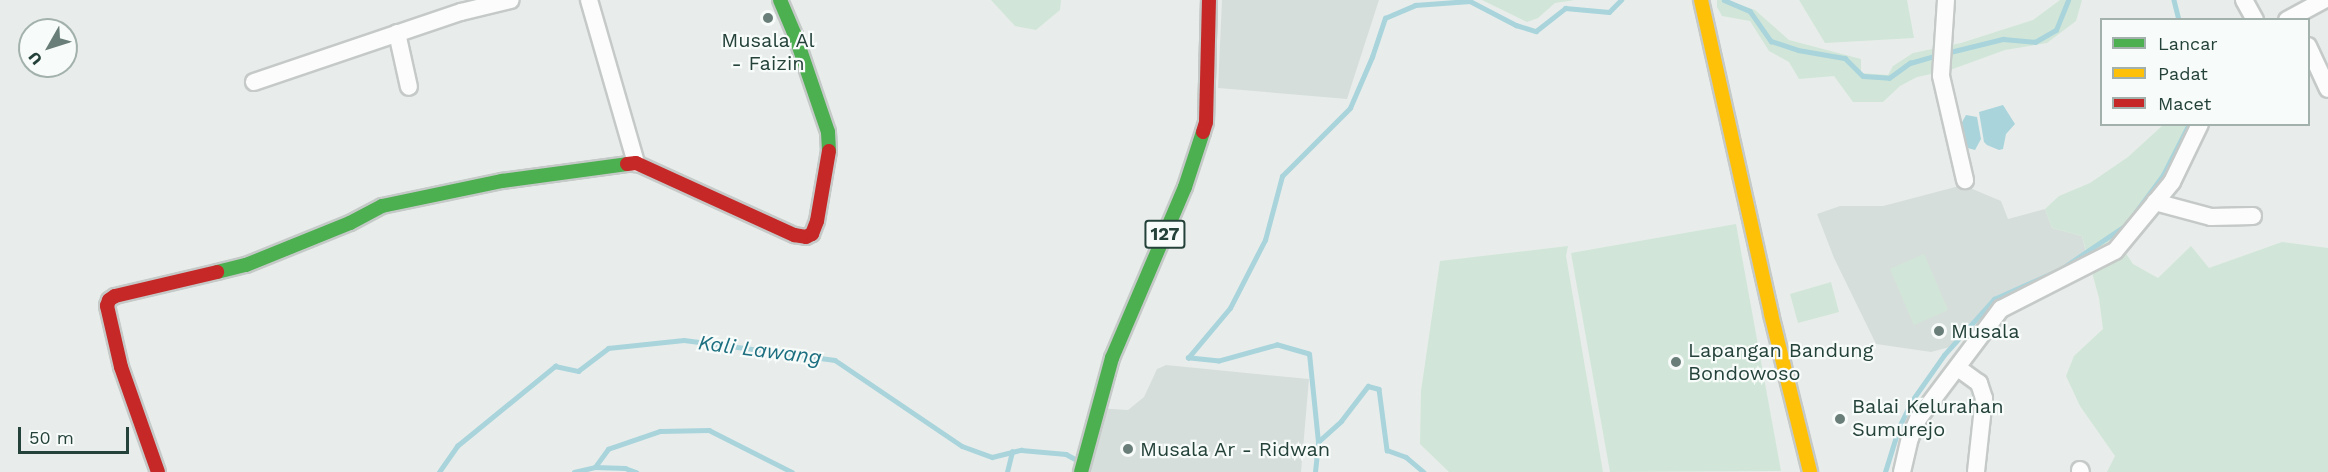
<!DOCTYPE html>
<style>
body{margin:0}
#map{position:relative;width:2328px;height:472px;overflow:hidden;background:#e8edeb;font-family:"Work Sans",sans-serif}
div>[style]{position:absolute}
[style*='--x']{left:calc(var(--x)*1px);top:calc(var(--y)*1px);width:calc(var(--w)*1px);rotate:calc(var(--a)*1deg)}
.built>*{inset:0;background:#d6dedb}
.green>*{inset:0;background:#d1e6d8}
.water>*{inset:0;background:#a9d4db}
.stream>*{height:4.5px;margin:-2.25px;padding:0 2.25px;transform-origin:2.25px;border-radius:2.25px;background:#a9d4db}
.roads{filter:drop-shadow(2px 0 #c5cac8) drop-shadow(-2px 0 #c5cac8) drop-shadow(0 2px #c5cac8) drop-shadow(0 -2px #c5cac8)}
.street>*{height:16px;margin:-8px;padding:0 8px;transform-origin:8px;border-radius:8px;background:#fcfcfc}
.fast>*{height:14px;margin:-7px;padding:0 7px;transform-origin:7px;border-radius:7px;background:#4caf50}
.slow>*{height:14px;margin:-7px;padding:0 7px;transform-origin:7px;border-radius:7px;background:#ffc107}
.jam>*{height:14px;margin:-7px;padding:0 7px;transform-origin:7px;border-radius:7px;background:#c62828}
.dots>*{width:16px;height:16px;translate:-50% -50%;box-sizing:border-box;border:3px solid #f7fbf9;border-radius:50%}
span{translate:-50% -50%;white-space:nowrap;text-align:center;line-height:1.15;-webkit-text-stroke:4.5px #f7fbf9;paint-order:stroke}
.shield-label span{padding:2px 4px;background:#f7fbf9;border:2px solid;border-radius:4px;-webkit-text-stroke-width:0}
.shield-label{font-size:18px;color:#24423a;font-weight:700}
.poi-label{font-size:20px;color:#24423a}
.left{translate:0 -50%;text-align:left}
.water-label{font-size:21px;color:#1c6f80;font-style:italic}
.legend{position:absolute;left:2100px;top:18px;width:210px;height:108px;box-sizing:border-box;background:#f7fbf9;border:2px solid #a3b1ad;margin:0;padding:8px 10px;list-style:none;font-size:18px;color:#24423a}
.legend li{display:flex;align-items:center;gap:12px;height:30px}
.legend b{width:30px;border:2px solid #a3b1ad}
.north{position:absolute;left:18px;top:18px;width:60px;height:60px;box-sizing:border-box;background:#f7fbf9;border:2px solid #a3b1ad;border-radius:50%;rotate:231deg;font-size:16px;font-weight:700;line-height:24px;text-align:center;color:#24423a}
.north::after{content:'';display:block;margin:auto;width:21px;height:27px;background:#697e78;clip-path:polygon(50% 0,100% 100%,50% 72%,0 100%)}
.scale{position:absolute;left:18px;top:427px;width:111px;height:27px;box-sizing:border-box;border:3px solid #24423a;border-top:0;padding-left:8px;font-size:18px;line-height:21px;white-space:nowrap;color:#24423a;-webkit-text-stroke:4px #f7fbf9;paint-order:stroke}
</style>
<div id="map">
<div class="built">
<i style="clip-path:polygon(1222px 0,1379px 0,1347px 99px,1218px 88px)"></i>
<i style="clip-path:polygon(1963px 185px,2001px 201px,2008px 219px,2045px 209px,2052px 228px,2082px 236px,2086px 252px,2061px 269px,1994px 299px,1957px 345px,1931px 352px,1876px 344px,1834px 258px,1817px 214px,1840px 206px,1883px 206px)"></i>
<i style="clip-path:polygon(1166px 365px,1309px 379px,1301px 472px,1088px 472px,1098px 408px,1128px 410px,1144px 397px,1157px 369px)"></i>
</div>
<div class="green">
<i style="clip-path:polygon(991px 0,1061px 0,1060px 10px,1036px 30px,1015px 26px)"></i>
<i style="clip-path:polygon(1482px 0,1575px 0,1555px 3px,1538px 18px,1527px 22px)"></i>
<i style="clip-path:polygon(1717px 0,1727px 0,1755px 10px,1789px 40px,1861px 59px,1861px 73px,1888px 75px,1893px 66px,1913px 53px,1961px 43px,2033px 20px,2060px 0,2082px 0,2076px 21px,2047px 43px,2005px 50px,1950px 70px,1917px 77px,1900px 86px,1883px 102px,1853px 102px,1834px 76px,1799px 79px,1789px 62px,1769px 51px,1750px 21px,1722px 16px,1717px 7px)"></i>
<i style="clip-path:polygon(1799px 0,1907px 0,1914px 38px,1825px 43px)"></i>
<i style="clip-path:polygon(2163px 125px,2189px 125px,2184px 139px,2194px 154px,2163px 175px,2126px 225px,2125px 252px,2133px 264px,2158px 278px,2191px 246px,2209px 268px,2282px 242px,2328px 248px,2328px 472px,2107px 472px,2115px 456px,2080px 406px,2066px 376px,2074px 356px,2103px 329px,2099px 298px,2082px 236px,2052px 228px,2045px 209px,2059px 196px,2090px 183px,2128px 157px)"></i>
<i style="clip-path:polygon(1736px 224px,1781px 471px,1610px 472px,1571px 253px)"></i>
<i style="clip-path:polygon(1568px 246px,1566px 256px,1603px 472px,1449px 472px,1420px 444px,1421px 391px,1440px 261px)"></i>
<i style="clip-path:polygon(1924px 254px,1948px 310px,1914px 325px,1890px 269px)"></i>
<i style="clip-path:polygon(1831px 282px,1839px 312px,1798px 323px,1790px 294px)"></i>
</div>
<div class="water">
<i style="clip-path:polygon(2003px 105px,2015px 124px,2006px 134px,2003px 149px,1999px 150px,1987px 145px,1984px 142px,1979px 112px)"></i>
<i style="clip-path:polygon(1966px 115px,1977px 117px,1981px 139px,1975px 150px,1964px 147px,1961px 124px)"></i>
</div>
<div class="stream">
<i style="--x:1724;--y:0;--w:28;--a:23"></i>
<i style="--x:1750;--y:11;--w:37;--a:55"></i>
<i style="--x:1771;--y:41;--w:28;--a:18"></i>
<i style="--x:1798;--y:50;--w:48;--a:9.7"></i>
<i style="--x:1845;--y:58;--w:25;--a:45"></i>
<i style="--x:1863;--y:76;--w:26;--a:4"></i>
<i style="--x:1889;--y:78;--w:26;--a:-36"></i>
<i style="--x:1910;--y:63;--w:29;--a:-16"></i>
<i style="--x:2174;--y:0;--w:21;--a:76"></i>
<i style="--x:1946;--y:53;--w:59;--a:-13.8"></i>
<i style="--x:2003;--y:39;--w:32;--a:5"></i>
<i style="--x:2035;--y:42;--w:24;--a:-30"></i>
<i style="--x:2056;--y:30;--w:32;--a:-68"></i>
<i style="--x:1318;--y:442;--w:88;--a:-95.8"></i>
<i style="--x:1309;--y:354;--w:33;--a:-164"></i>
<i style="--x:1277;--y:345;--w:60;--a:164.6"></i>
<i style="--x:1219;--y:361;--w:31;--a:-174"></i>
<i style="--x:1188;--y:358;--w:65;--a:-50"></i>
<i style="--x:1230;--y:308;--w:76;--a:-62.8"></i>
<i style="--x:1265;--y:240;--w:66;--a:-75.1"></i>
<i style="--x:1282;--y:176;--w:96;--a:-45"></i>
<i style="--x:1350;--y:108;--w:56;--a:-66.7"></i>
<i style="--x:1372;--y:57;--w:41;--a:-71.6"></i>
<i style="--x:1385;--y:18;--w:33;--a:-23"></i>
<i style="--x:1415;--y:5;--w:55;--a:-4.2"></i>
<i style="--x:1470;--y:1;--w:52;--a:27.6"></i>
<i style="--x:1516;--y:25;--w:21;--a:17"></i>
<i style="--x:1536;--y:31;--w:37;--a:-38"></i>
<i style="--x:1565;--y:8;--w:44;--a:5.2"></i>
<i style="--x:1609;--y:12;--w:17;--a:-45"></i>
<i style="--x:595;--y:467;--w:22;--a:-54"></i>
<i style="--x:608;--y:449;--w:55;--a:-19.1"></i>
<i style="--x:660;--y:431;--w:49;--a:-1.2"></i>
<i style="--x:709;--y:430;--w:93;--a:26.8"></i>
<i style="--x:439;--y:472;--w:32;--a:-55"></i>
<i style="--x:457;--y:446;--w:127;--a:-39.2"></i>
<i style="--x:555;--y:366;--w:24;--a:12"></i>
<i style="--x:578;--y:371;--w:38;--a:-37"></i>
<i style="--x:608;--y:348;--w:76;--a:-6"></i>
<i style="--x:684;--y:340;--w:152;--a:7.5"></i>
<i style="--x:835;--y:360;--w:153;--a:34.1"></i>
<i style="--x:962;--y:446;--w:32;--a:20"></i>
<i style="--x:992;--y:457;--w:30;--a:-14"></i>
<i style="--x:1021;--y:450;--w:45;--a:5.1"></i>
<i style="--x:1066;--y:454;--w:10;--a:29"></i>
<i style="--x:574;--y:472;--w:22;--a:-13"></i>
<i style="--x:595;--y:467;--w:30;--a:2"></i>
<i style="--x:625;--y:468;--w:12;--a:20"></i>
<i style="--x:1007;--y:472;--w:21;--a:-76"></i>
<i style="--x:1315;--y:472;--w:30;--a:-84"></i>
<i style="--x:1318;--y:442;--w:31;--a:-42"></i>
<i style="--x:1341;--y:421;--w:44;--a:-52.4"></i>
<i style="--x:1368;--y:386;--w:11;--a:15"></i>
<i style="--x:1379;--y:389;--w:62;--a:82.5"></i>
<i style="--x:1387;--y:450;--w:20;--a:20"></i>
<i style="--x:1406;--y:457;--w:23;--a:40"></i>
<i style="--x:1885;--y:472;--w:47;--a:-72.7"></i>
<i style="--x:1899;--y:427;--w:28;--a:-64"></i>
<i style="--x:1911;--y:402;--w:57;--a:-54.9"></i>
<i style="--x:1944;--y:355;--w:75;--a:-48.2"></i>
<i style="--x:1994;--y:299;--w:73;--a:-24.1"></i>
<i style="--x:2061;--y:269;--w:78;--a:-34.1"></i>
<i style="--x:2126;--y:225;--w:62;--a:-53.5"></i>
<i style="--x:2163;--y:175;--w:57;--a:-63"></i>
</div>
<div class="roads">
<div class="street">
<i style="--x:589;--y:0;--w:170;--a:73.9"></i>
<i style="--x:1946;--y:0;--w:76;--a:93.8"></i>
<i style="--x:1941;--y:76;--w:107;--a:77"></i>
<i style="--x:2244;--y:0;--w:23;--a:61"></i>
<i style="--x:2287;--y:20;--w:42;--a:-28.4"></i>
<i style="--x:397;--y:33;--w:55;--a:77.5"></i>
<i style="--x:2308;--y:46;--w:47;--a:65.1"></i>
<i style="--x:254;--y:82;--w:219;--a:-18.7"></i>
<i style="--x:461;--y:12;--w:51;--a:-13.5"></i>
<i style="--x:2155;--y:202;--w:58;--a:15"></i>
<i style="--x:2211;--y:217;--w:42;--a:-1.4"></i>
<i style="--x:1958;--y:368;--w:26;--a:36"></i>
<i style="--x:1979;--y:383;--w:16;--a:72"></i>
<i style="--x:1984;--y:398;--w:74;--a:96.2"></i>
<i style="--x:2080;--y:470;--w:2;--a:63"></i>
<i style="--x:1902;--y:472;--w:35;--a:-77"></i>
<i style="--x:1910;--y:438;--w:21;--a:-67"></i>
<i style="--x:1918;--y:419;--w:138;--a:-53"></i>
<i style="--x:2001;--y:309;--w:128;--a:-27"></i>
<i style="--x:2115;--y:251;--w:89;--a:-50.4"></i>
<i style="--x:2172;--y:182;--w:64;--a:-64.2"></i>
</div>
<div class="fast">
<i style="--x:780;--y:0;--w:38;--a:67"></i>
<i style="--x:795;--y:35;--w:102;--a:71.2"></i>
<i style="--x:828;--y:132;--w:19;--a:87"></i>
<i style="--x:217;--y:272;--w:30;--a:-14"></i>
<i style="--x:246;--y:265;--w:112;--a:-22"></i>
<i style="--x:350;--y:223;--w:36;--a:-28"></i>
<i style="--x:382;--y:206;--w:123;--a:-11.8"></i>
<i style="--x:502;--y:181;--w:126;--a:-7.7"></i>
<i style="--x:1081;--y:472;--w:118;--a:-74.8"></i>
<i style="--x:1112;--y:358;--w:186;--a:-66.9"></i>
<i style="--x:1185;--y:187;--w:58;--a:-71.9"></i>
</div>
<div class="slow">
<i style="--x:1701;--y:0;--w:322;--a:77.4"></i>
<i style="--x:1771;--y:314;--w:163;--a:76.1"></i>
</div>
<div class="jam">
<i style="--x:1203;--y:132;--w:10;--a:-73"></i>
<i style="--x:1206;--y:122;--w:122;--a:-88.6"></i>
<i style="--x:627;--y:164;--w:9;--a:-6"></i>
<i style="--x:636;--y:163;--w:174;--a:24.5"></i>
<i style="--x:794;--y:235;--w:12;--a:9"></i>
<i style="--x:806;--y:237;--w:7;--a:-27"></i>
<i style="--x:812;--y:234;--w:14;--a:-69"></i>
<i style="--x:817;--y:221;--w:71;--a:-80.3"></i>
<i style="--x:158;--y:472;--w:111;--a:-109.4"></i>
<i style="--x:121;--y:367;--w:63;--a:-102.9"></i>
<i style="--x:107;--y:306;--w:6;--a:-72"></i>
<i style="--x:109;--y:300;--w:7;--a:-34"></i>
<i style="--x:115;--y:296;--w:105;--a:-13.2"></i>
</div>
</div>
<div class="dots">
<i style="left:768px;top:18px;background:#697e78"></i>
<i style="left:1939px;top:331px;background:#697e78"></i>
<i style="left:1676px;top:362px;background:#697e78"></i>
<i style="left:1840px;top:419px;background:#697e78"></i>
<i style="left:1128px;top:449px;background:#697e78"></i>
</div>
<div class="shield-label">
<span style="left:1165px;top:234px">127</span>
</div>
<div class="poi-label">
<span style="left:768px;top:52px">Musala Al<br>- Faizin</span>
<span class="left" style="left:1951px;top:331px">Musala</span>
<span class="left" style="left:1688px;top:362px">Lapangan Bandung<br>Bondowoso</span>
<span class="left" style="left:1852px;top:418px">Balai Kelurahan<br>Sumurejo</span>
<span class="left" style="left:1140px;top:449px">Musala Ar - Ridwan</span>
</div>
<div class="water-label">
<span style="left:760px;top:350px;rotate:7deg">Kali Lawang</span>
</div>
<ul class="legend">
<li><b style="height:8px;background:#4caf50"></b>Lancar</li>
<li><b style="height:8px;background:#ffc107"></b>Padat</li>
<li><b style="height:8px;background:#c62828"></b>Macet</li>
</ul>
<div class="north">U</div>
<div class="scale">50 m</div>
</div>
